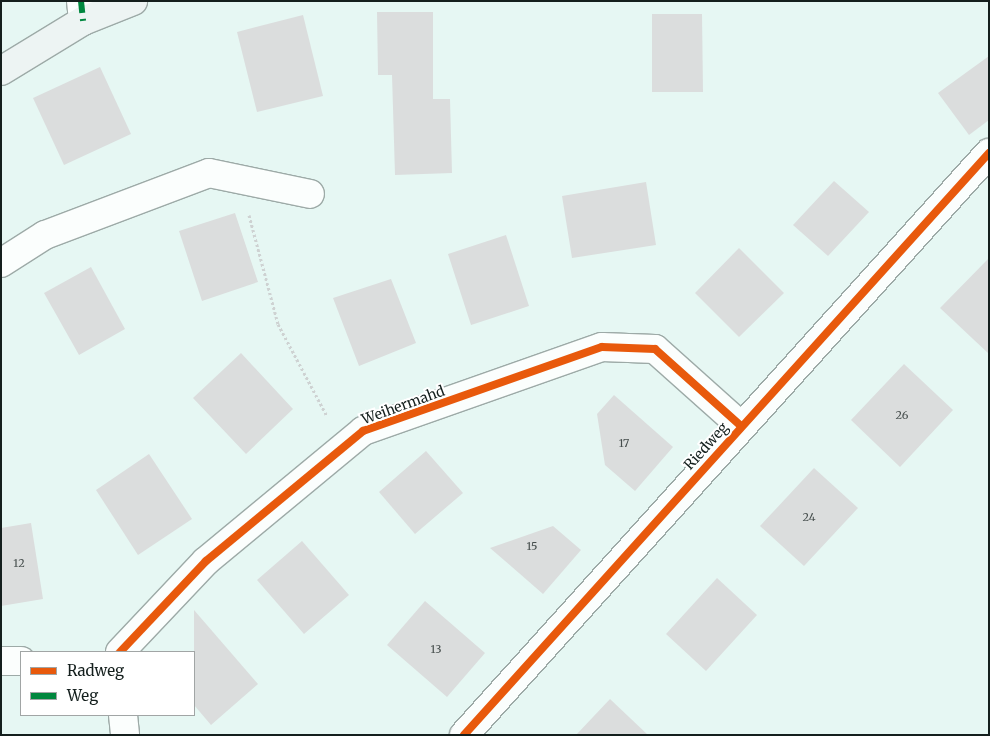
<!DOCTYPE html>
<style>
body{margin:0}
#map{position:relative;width:990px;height:736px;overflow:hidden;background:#e6f7f3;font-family:Merriweather,serif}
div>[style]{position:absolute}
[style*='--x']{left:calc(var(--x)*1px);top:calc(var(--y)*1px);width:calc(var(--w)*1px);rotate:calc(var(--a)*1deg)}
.building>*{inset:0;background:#dbdddd}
.path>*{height:3px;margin-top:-1.5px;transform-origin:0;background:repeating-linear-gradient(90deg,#ced2d2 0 2.5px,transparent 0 5px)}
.roads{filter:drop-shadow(1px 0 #9daaa7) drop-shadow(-1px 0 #9daaa7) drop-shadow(0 1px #9daaa7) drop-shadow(0 -1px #9daaa7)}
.minor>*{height:28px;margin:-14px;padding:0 14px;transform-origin:14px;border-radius:14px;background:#fbfefd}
.secondary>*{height:28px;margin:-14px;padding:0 14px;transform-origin:14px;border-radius:14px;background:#edf4f3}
.quiet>*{height:6px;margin-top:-3px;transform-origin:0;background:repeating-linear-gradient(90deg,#00873e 0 12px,transparent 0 18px)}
.cycleway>*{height:8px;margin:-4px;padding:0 4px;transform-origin:4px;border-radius:4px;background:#e8590c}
span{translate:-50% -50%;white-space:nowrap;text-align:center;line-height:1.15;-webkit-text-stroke:4px #fff;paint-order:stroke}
.number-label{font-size:11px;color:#464e4d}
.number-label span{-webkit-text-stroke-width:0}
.street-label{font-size:14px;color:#141f1d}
.frame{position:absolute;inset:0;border:2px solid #141f1d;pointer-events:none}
.legend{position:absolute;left:20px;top:651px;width:175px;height:65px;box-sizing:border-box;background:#fff;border:1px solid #a1a5a5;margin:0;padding:6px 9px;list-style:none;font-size:15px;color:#141f1d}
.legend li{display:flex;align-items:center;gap:10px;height:25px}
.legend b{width:25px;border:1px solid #a1a5a5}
</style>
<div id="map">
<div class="building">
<i style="clip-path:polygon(377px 12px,433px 12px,433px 99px,450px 99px,452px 173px,395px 175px,392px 75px,378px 75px)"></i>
<i style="clip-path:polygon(652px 14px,702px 14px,703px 92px,652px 92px)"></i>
<i style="clip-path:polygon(303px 15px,323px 96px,257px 112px,237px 32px)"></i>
<i style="clip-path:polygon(989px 56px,989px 120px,969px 135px,938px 93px)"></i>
<i style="clip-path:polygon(100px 67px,131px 134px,64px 165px,33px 98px)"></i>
<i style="clip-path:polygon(834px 181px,869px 212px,828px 256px,793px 225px)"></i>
<i style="clip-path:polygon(646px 182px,656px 245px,572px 258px,562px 196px)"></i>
<i style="clip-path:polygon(235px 213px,258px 282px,202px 301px,179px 231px)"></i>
<i style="clip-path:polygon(506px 235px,529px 306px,471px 325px,448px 254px)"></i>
<i style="clip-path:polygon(739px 248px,784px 293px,739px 337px,695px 293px)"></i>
<i style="clip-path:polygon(989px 258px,989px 354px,940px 308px)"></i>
<i style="clip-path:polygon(91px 267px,125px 329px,79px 355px,44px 293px)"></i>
<i style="clip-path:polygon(391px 279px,416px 343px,359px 366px,333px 298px)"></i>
<i style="clip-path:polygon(241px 353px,293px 409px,246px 454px,193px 398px)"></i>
<i style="clip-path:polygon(904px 364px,953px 410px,900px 467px,851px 420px)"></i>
<i style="clip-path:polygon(614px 395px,673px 447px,635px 491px,605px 465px,597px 414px)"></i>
<i style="clip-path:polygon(426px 451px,463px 493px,415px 534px,379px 492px)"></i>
<i style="clip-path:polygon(149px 454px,192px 519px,138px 555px,96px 490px)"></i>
<i style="clip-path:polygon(814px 468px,858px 508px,804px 566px,760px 526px)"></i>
<i style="clip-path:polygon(31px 523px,43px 599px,1px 606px,1px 528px)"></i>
<i style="clip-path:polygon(553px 526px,581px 550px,543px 594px,490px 548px)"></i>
<i style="clip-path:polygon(302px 541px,349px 595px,304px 634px,257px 580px)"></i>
<i style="clip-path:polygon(717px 578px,757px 615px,706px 671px,666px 634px)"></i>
<i style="clip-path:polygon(425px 601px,485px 653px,447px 697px,387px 645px)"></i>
<i style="clip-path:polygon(194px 610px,258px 684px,211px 725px,194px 705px)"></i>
<i style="clip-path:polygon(610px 699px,648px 735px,576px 735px)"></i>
</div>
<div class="path">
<i style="--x:249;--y:215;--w:113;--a:75.1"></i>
<i style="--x:278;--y:324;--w:104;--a:62"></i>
</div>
<div class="roads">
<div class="minor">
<i style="--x:81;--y:1;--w:20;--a:84"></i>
<i style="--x:1;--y:263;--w:52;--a:-32.5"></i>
<i style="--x:45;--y:235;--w:175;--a:-20.7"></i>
<i style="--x:209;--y:173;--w:103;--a:11.7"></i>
<i style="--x:120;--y:652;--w:125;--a:-46.6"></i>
<i style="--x:206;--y:561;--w:204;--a:-39.6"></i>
<i style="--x:363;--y:431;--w:253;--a:-19.4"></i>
<i style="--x:602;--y:347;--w:53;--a:2.2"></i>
<i style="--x:655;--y:349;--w:115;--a:41.8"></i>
<i style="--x:1;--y:661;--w:20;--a:0"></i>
<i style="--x:123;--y:715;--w:20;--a:84"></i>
<i style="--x:464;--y:735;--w:784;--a:-47.95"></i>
</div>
<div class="secondary">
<i style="--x:1;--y:71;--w:96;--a:-31.4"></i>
<i style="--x:83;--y:21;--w:54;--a:-21.8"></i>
</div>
</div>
<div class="quiet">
<i style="--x:81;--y:1;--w:20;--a:84"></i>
</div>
<div class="cycleway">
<i style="--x:120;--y:652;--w:125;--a:-46.6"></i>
<i style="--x:206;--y:561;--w:204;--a:-39.6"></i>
<i style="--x:363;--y:431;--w:253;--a:-19.4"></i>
<i style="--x:602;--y:347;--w:53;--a:2.2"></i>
<i style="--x:655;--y:349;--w:115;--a:41.8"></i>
<i style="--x:464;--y:735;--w:784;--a:-47.95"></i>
</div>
<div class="number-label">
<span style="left:902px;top:415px">26</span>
<span style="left:624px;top:443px">17</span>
<span style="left:809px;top:517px">24</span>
<span style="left:532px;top:546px">15</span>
<span style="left:19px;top:563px">12</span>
<span style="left:436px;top:649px">13</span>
</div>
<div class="street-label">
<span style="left:403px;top:405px;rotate:-20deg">Weihermahd</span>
<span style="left:706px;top:446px;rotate:-48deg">Riedweg</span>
</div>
<div class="frame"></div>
<ul class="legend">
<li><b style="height:6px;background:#e8590c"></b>Radweg</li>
<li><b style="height:6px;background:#00873e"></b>Weg</li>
</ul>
</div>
